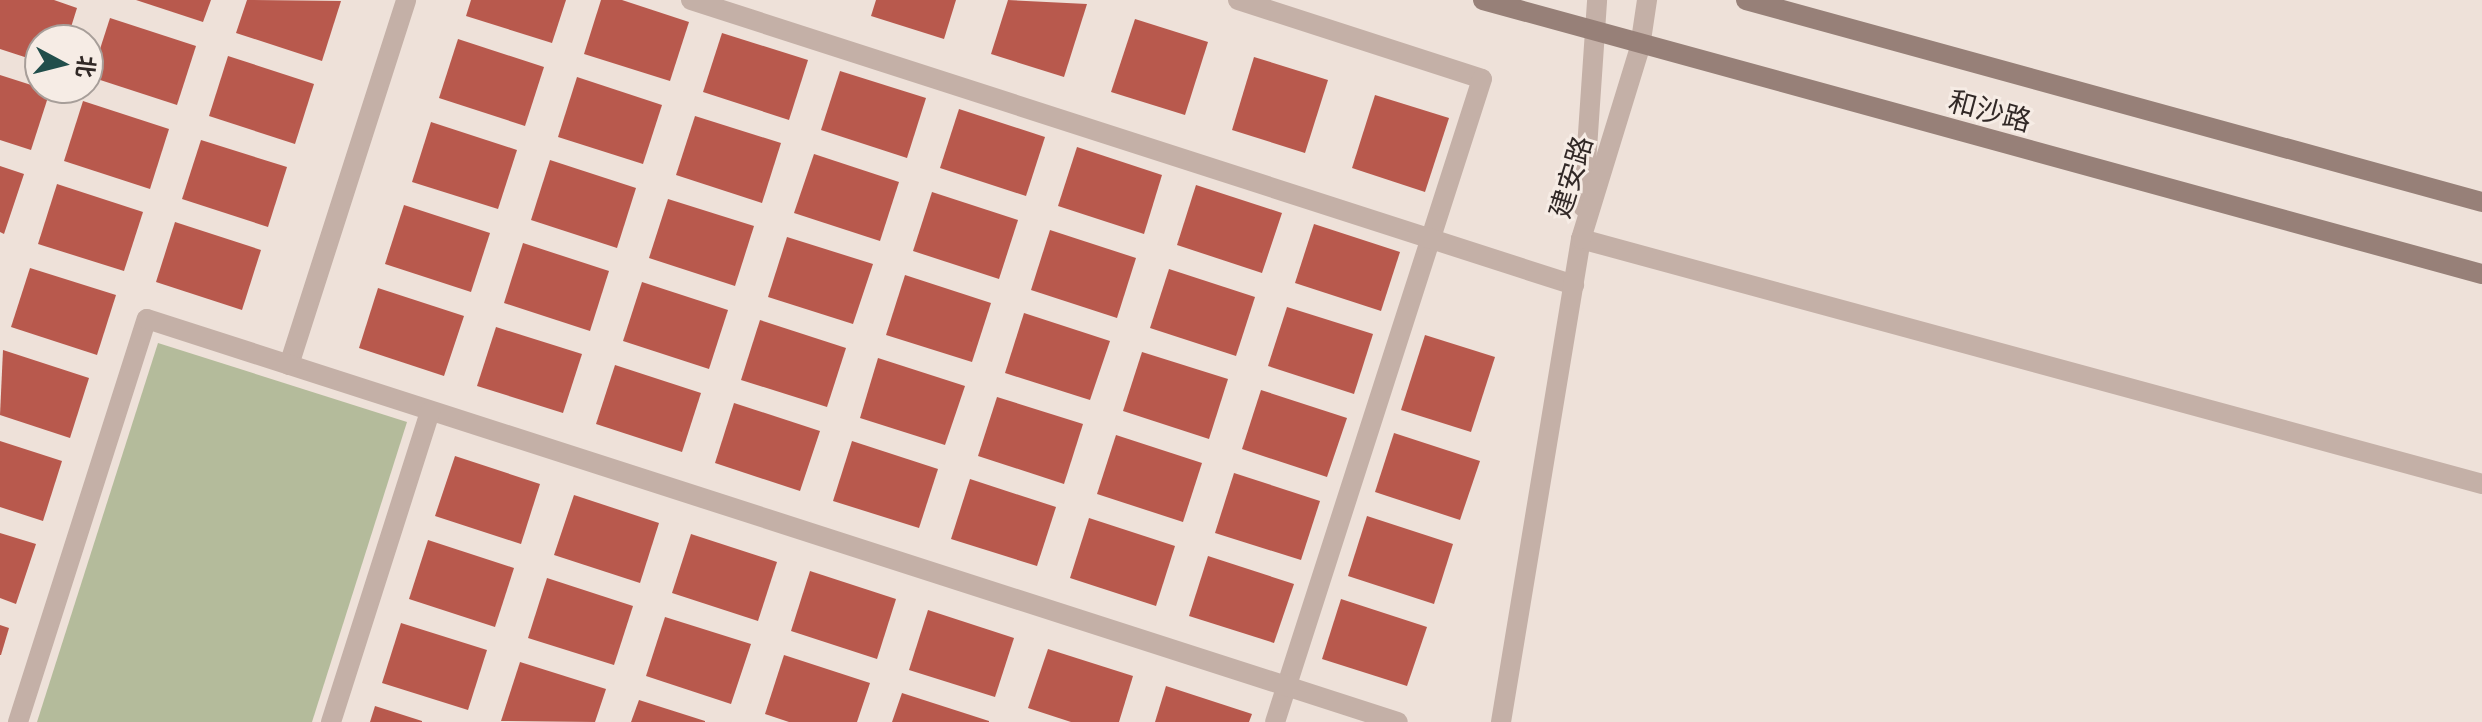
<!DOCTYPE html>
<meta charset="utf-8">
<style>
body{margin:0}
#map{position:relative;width:2482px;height:722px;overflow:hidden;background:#eee1d9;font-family:"Asap Condensed","Noto Sans SC",sans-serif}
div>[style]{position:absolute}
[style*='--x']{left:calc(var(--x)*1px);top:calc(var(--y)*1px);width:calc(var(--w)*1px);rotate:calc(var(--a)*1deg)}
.green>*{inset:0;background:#b4bb9b}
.building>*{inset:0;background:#b8594d}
.service>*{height:20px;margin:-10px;padding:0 10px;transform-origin:10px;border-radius:10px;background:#c4b0a7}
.minor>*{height:20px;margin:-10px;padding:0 10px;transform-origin:10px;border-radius:10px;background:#c4b0a7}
.tertiary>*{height:20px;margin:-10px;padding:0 10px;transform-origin:10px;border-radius:10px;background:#c4b0a7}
.secondary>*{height:20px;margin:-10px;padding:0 10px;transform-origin:10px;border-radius:10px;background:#978078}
span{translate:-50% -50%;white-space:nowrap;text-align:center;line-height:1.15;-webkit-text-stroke:6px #f6ece5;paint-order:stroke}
.street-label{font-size:28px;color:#312826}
.north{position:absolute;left:24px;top:24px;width:80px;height:80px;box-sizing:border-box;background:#f6ece5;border:2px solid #a79e99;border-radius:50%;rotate:97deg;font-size:22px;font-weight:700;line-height:32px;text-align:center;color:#312826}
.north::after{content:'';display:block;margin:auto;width:28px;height:36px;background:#214e4b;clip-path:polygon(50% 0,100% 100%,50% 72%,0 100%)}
</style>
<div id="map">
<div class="green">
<i style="clip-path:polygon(158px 343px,407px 422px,312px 722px,37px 722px)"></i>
</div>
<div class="building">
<i style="clip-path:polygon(0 0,54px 0,77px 8px,67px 40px,40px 40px,40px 62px,0 49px)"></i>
<i style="clip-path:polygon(136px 0,211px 0,203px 22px)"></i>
<i style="clip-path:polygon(247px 0,341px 1px,322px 61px,236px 33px)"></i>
<i style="clip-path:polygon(471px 0,566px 0,552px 43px,466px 16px)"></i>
<i style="clip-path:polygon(601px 0,622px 0,689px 22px,670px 81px,584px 54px)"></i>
<i style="clip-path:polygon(876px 0,956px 0,944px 39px,871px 16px)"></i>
<i style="clip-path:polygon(1008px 0,1087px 4px,1064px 77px,991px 54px)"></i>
<i style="clip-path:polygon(110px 18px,196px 46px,177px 105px,91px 77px)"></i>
<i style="clip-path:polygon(1135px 19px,1208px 42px,1185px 115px,1111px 92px)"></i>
<i style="clip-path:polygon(722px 33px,808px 60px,789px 120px,703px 92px)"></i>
<i style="clip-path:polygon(458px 39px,544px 67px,525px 126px,439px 98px)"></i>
<i style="clip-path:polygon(228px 56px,314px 84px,295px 144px,209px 116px)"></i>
<i style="clip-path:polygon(1254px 57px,1328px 80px,1305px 153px,1232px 130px)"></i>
<i style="clip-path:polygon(840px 71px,926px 98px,907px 158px,821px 130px)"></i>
<i style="clip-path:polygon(0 75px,50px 91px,31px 150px,0 140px)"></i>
<i style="clip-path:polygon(577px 77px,662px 105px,643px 164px,558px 137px)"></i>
<i style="clip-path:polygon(1375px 95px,1449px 118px,1425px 192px,1352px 168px)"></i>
<i style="clip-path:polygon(83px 101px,169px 129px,150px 189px,64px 161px)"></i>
<i style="clip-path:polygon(959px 109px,1045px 137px,1026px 196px,940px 168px)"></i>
<i style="clip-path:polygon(695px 116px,781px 143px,762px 203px,676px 175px)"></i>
<i style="clip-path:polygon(431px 122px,517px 150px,498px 209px,412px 182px)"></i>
<i style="clip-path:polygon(201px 140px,287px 167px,268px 227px,182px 199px)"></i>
<i style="clip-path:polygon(1077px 147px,1162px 175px,1144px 234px,1058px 206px)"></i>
<i style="clip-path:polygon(814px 154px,899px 182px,880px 241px,794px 213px)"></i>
<i style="clip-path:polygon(550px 160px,636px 188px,617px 248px,531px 220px)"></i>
<i style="clip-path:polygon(0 166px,24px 174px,4px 234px,0 232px)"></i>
<i style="clip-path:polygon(57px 184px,143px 212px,124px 271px,38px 244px)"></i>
<i style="clip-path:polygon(1196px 185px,1282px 213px,1262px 273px,1177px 245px)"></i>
<i style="clip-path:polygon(932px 192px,1018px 220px,999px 279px,913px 251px)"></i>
<i style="clip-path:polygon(668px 199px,754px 226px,735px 286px,649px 258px)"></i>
<i style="clip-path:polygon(404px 205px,490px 233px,471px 292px,385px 264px)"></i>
<i style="clip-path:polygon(175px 222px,261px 250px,242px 310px,156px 282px)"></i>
<i style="clip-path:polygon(1314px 224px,1400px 252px,1381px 311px,1295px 283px)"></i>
<i style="clip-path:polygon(1050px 230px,1136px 258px,1117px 318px,1031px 290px)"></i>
<i style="clip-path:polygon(787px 237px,873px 264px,853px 324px,768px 297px)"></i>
<i style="clip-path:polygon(523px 243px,609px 271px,590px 331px,504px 303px)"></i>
<i style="clip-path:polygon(30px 268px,116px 295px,97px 355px,11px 327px)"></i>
<i style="clip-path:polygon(1169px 269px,1255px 297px,1236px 356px,1150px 328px)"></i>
<i style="clip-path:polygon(905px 275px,991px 303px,972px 362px,886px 335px)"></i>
<i style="clip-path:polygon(642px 282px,728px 310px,709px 369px,623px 341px)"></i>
<i style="clip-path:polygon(378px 288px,464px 316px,444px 376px,359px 348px)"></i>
<i style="clip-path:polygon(1287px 307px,1373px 334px,1354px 394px,1268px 366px)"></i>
<i style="clip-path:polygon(1024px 313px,1110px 341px,1090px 400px,1005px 373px)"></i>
<i style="clip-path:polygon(760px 320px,846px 348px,827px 407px,741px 380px)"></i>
<i style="clip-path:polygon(496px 327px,582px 354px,563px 413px,477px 386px)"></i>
<i style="clip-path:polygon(1425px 335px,1495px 357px,1471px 432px,1401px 410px)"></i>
<i style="clip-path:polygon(3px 350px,89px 378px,70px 438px,0 415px)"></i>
<i style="clip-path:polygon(1142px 352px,1228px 379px,1209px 439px,1123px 411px)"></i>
<i style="clip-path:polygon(878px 358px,965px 386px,945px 445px,860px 418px)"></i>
<i style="clip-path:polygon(615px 365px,701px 393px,682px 452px,596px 424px)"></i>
<i style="clip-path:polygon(1261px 390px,1347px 418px,1327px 477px,1242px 449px)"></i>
<i style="clip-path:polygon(997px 397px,1083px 424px,1064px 484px,978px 456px)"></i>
<i style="clip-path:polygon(734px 403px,820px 431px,800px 491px,715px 463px)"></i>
<i style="clip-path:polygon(1394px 433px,1480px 461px,1460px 520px,1375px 492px)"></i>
<i style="clip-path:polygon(1116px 435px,1202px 463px,1183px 522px,1097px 494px)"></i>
<i style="clip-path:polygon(0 441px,62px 461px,43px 521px,0 507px)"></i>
<i style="clip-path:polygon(852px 441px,938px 469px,919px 528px,833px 501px)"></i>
<i style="clip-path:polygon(455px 456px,540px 484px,521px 544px,435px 516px)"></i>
<i style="clip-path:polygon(1234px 473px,1320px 501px,1301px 560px,1215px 533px)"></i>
<i style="clip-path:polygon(970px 479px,1056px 507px,1037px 566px,951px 539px)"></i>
<i style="clip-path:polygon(574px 495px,659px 523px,640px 583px,554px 555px)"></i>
<i style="clip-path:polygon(1367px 516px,1453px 544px,1434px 604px,1348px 576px)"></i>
<i style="clip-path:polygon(1089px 518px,1175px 546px,1156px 606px,1070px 578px)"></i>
<i style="clip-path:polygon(0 533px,36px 544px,16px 604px,0 598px)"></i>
<i style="clip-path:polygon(691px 534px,777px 562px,758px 621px,672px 593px)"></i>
<i style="clip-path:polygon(428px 540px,514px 568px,495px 627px,409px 599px)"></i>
<i style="clip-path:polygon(1208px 556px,1294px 584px,1274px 643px,1189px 616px)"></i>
<i style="clip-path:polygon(810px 571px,896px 599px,877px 659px,791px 631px)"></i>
<i style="clip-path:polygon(547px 578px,633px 606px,614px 665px,528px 638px)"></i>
<i style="clip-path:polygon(1341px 599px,1427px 627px,1407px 686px,1322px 659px)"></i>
<i style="clip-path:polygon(928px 610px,1014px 638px,995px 697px,909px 670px)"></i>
<i style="clip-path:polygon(665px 617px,751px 644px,731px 704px,646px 676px)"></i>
<i style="clip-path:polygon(401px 623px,487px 650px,468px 710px,382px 683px)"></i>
<i style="clip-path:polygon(0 625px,9px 628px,1px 655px,0 655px)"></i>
<i style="clip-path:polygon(1048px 649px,1133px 676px,1119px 722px,1071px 722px,1028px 708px)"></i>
<i style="clip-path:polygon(784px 655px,870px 683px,857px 722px,789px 722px,765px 714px)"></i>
<i style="clip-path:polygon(520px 662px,606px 689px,595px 722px,501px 721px)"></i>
<i style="clip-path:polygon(1166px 686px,1252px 714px,1249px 722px,1155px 722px)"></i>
<i style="clip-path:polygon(902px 693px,989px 721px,989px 722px,892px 722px)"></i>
<i style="clip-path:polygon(639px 700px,705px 721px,705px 722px,631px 722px)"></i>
<i style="clip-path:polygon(375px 706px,422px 721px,422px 722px,370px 722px)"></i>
</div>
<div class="service">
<i style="--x:1238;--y:0;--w:256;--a:17.9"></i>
<i style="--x:1482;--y:79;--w:675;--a:107.84"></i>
</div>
<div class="minor">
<i style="--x:691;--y:0;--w:928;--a:17.89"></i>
<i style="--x:289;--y:365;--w:383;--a:-72.2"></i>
<i style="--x:18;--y:722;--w:423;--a:-72.3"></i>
<i style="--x:147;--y:319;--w:1314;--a:17.86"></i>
<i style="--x:331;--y:722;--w:326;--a:-72.3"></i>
<i style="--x:1501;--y:722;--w:490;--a:-80.6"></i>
<i style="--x:1581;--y:239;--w:934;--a:15.21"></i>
</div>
<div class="tertiary">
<i style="--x:1583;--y:207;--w:207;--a:-86.1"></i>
<i style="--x:1581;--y:239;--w:201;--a:-72.9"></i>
<i style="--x:1640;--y:47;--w:48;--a:-81.5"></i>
</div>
<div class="secondary">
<i style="--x:1483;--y:0;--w:1036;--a:15.34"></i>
<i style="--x:1746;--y:0;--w:763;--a:15.35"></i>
</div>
<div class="street-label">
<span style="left:1990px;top:111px;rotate:15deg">和沙路</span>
<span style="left:1571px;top:177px;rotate:-73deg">建安路</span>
</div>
<div class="north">北</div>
</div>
